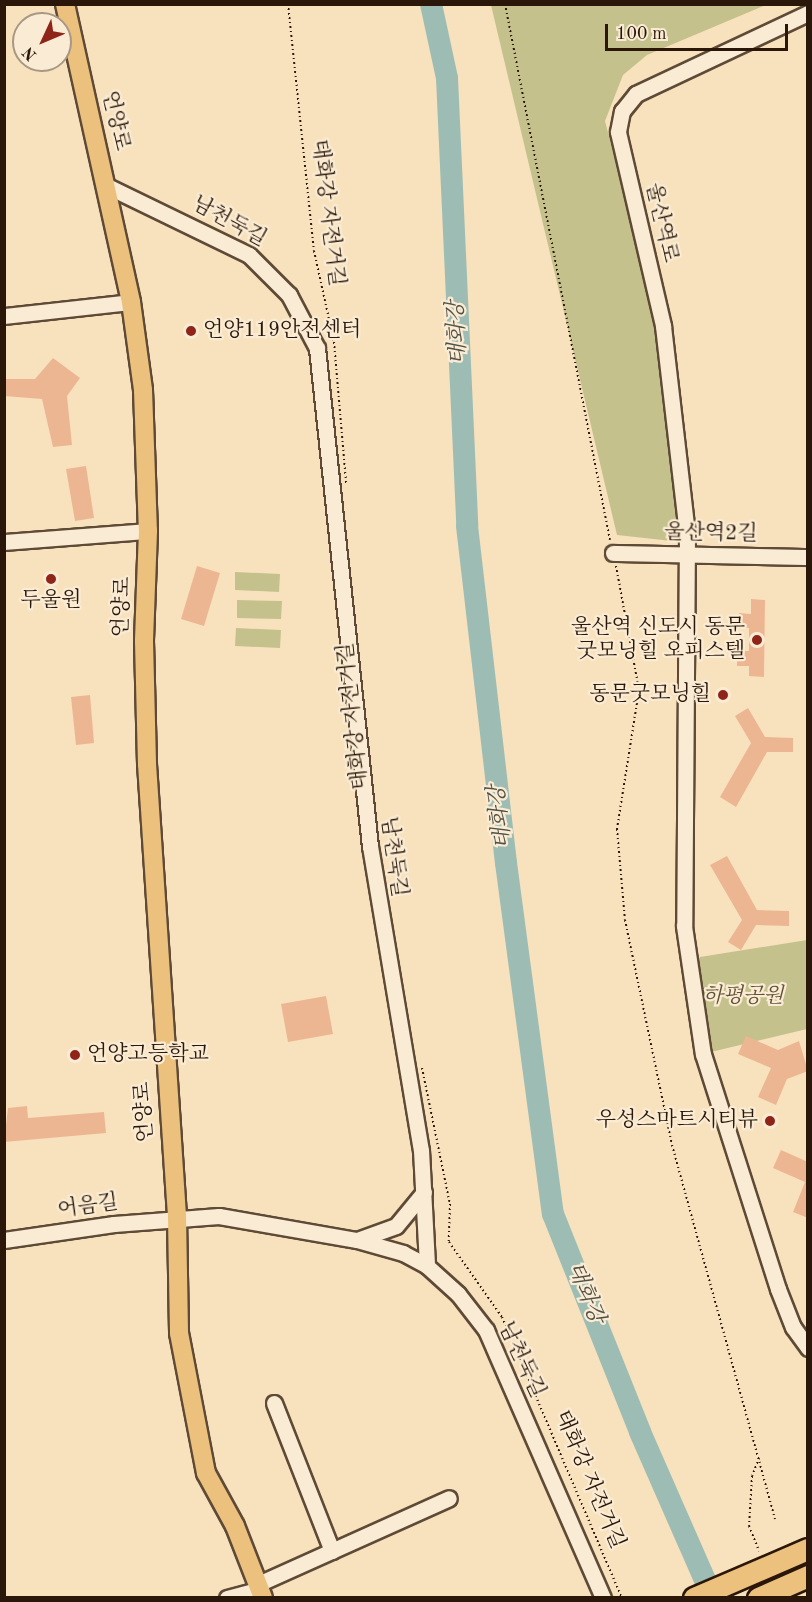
<!DOCTYPE html>
<meta charset="utf-8">
<style>
body{margin:0}
#map{position:relative;width:812px;height:1602px;overflow:hidden;background:#f8e2bd;font-family:"Old Standard TT","Noto Serif KR",serif}
div>[style]{position:absolute}
[style*='--x']{left:calc(var(--x)*1px);top:calc(var(--y)*1px);width:calc(var(--w)*1px);rotate:calc(var(--a)*1deg)}
.green>*{inset:0;background:#c5c18c}
.river>*{height:22px;margin:-11px;padding:0 11px;transform-origin:11px;border-radius:11px;background:#9dbdb4}
.building>*{inset:0;background:#edb692}
.path>*{height:2px;margin-top:-1px;transform-origin:0;background:repeating-linear-gradient(90deg,#2b1709 0 1.5px,transparent 0 4.5px)}
.roads{filter:drop-shadow(2px 0 #5e4a36) drop-shadow(-2px 0 #5e4a36) drop-shadow(0 2px #5e4a36) drop-shadow(0 -2px #5e4a36)}
.minor>*{height:15px;margin:-7.5px;padding:0 7.5px;transform-origin:7.5px;border-radius:7.5px;background:#faecd4}
.major>*{height:18px;margin:-9px;padding:0 9px;transform-origin:9px;border-radius:9px;background:#ecc17e}
.bridges{filter:drop-shadow(2px 0 #2b1709) drop-shadow(-2px 0 #2b1709) drop-shadow(0 2px #2b1709) drop-shadow(0 -2px #2b1709)}
.highway-bridge>*{height:21px;margin:-10.5px;padding:0 10.5px;transform-origin:10.5px;border-radius:10.5px;background:#ecc17e}
.dots>*{width:16px;height:16px;translate:-50% -50%;box-sizing:border-box;border:3px solid #faecd4;border-radius:50%}
span{translate:-50% -50%;white-space:nowrap;text-align:center;line-height:1.15;-webkit-text-stroke:4.5px #faecd4;paint-order:stroke}
.street-label{font-size:21px;color:#2b1709}
.poi-label{font-size:21px;color:#2b1709}
.left{translate:0 -50%;text-align:left}
.right{translate:-100% -50%;text-align:right}
.park-label{font-size:21px;color:#615237;font-style:italic}
.water-label{font-size:22px;color:#535145;font-style:italic}
.frame{position:absolute;inset:0;border:6px solid #2b1709;pointer-events:none}
.north{position:absolute;left:12px;top:12px;width:60px;height:60px;box-sizing:border-box;background:#faecd4;border:2px solid #a79783;border-radius:50%;rotate:226deg;font-size:16px;font-weight:700;line-height:24px;text-align:center;color:#2b1709}
.north::after{content:'';display:block;margin:auto;width:21px;height:27px;background:#8f2418;clip-path:polygon(50% 0,100% 100%,50% 72%,0 100%)}
.scale{position:absolute;left:605px;top:24px;width:183px;height:27px;box-sizing:border-box;border:3px solid #2b1709;border-top:0;padding-left:8px;font-size:18px;line-height:21px;white-space:nowrap;color:#2b1709;-webkit-text-stroke:4px #faecd4;paint-order:stroke}
</style>
<div id="map">
<div class="green">
<i style="clip-path:polygon(491px 5px,766px 5px,647px 55px,623px 75px,605px 121px,658px 326px,681px 542px,617px 535px)"></i>
<i style="clip-path:polygon(235px 572px,280px 574px,279px 592px,235px 590px)"></i>
<i style="clip-path:polygon(237px 600px,282px 601px,281px 619px,237px 618px)"></i>
<i style="clip-path:polygon(236px 628px,281px 630px,280px 648px,235px 646px)"></i>
<i style="clip-path:polygon(807px 940px,807px 1029px,711px 1052px,698px 1016px,691px 972px,700px 957px)"></i>
</div>
<div class="river">
<i style="--x:431;--y:4;--w:76;--a:77.8"></i>
<i style="--x:447;--y:78;--w:448;--a:87.4"></i>
<i style="--x:467;--y:526;--w:339;--a:83.4"></i>
<i style="--x:506;--y:863;--w:354;--a:82.4"></i>
<i style="--x:553;--y:1214;--w:235;--a:68.2"></i>
<i style="--x:640;--y:1432;--w:181;--a:66.3"></i>
</div>
<div class="building">
<i style="clip-path:polygon(53px 358px,80px 378px,67px 396px,72px 445px,53px 447px,42px 399px,4px 396px,4px 379px,35px 379px)"></i>
<i style="clip-path:polygon(86px 466px,94px 518px,75px 521px,66px 469px)"></i>
<i style="clip-path:polygon(197px 566px,220px 573px,204px 626px,181px 619px)"></i>
<i style="clip-path:polygon(751px 599px,765px 600px,764px 677px,749px 676px,749px 666px,737px 666px,737px 651px,749px 651px,749px 628px,738px 627px,739px 613px,751px 614px)"></i>
<i style="clip-path:polygon(90px 695px,94px 743px,76px 745px,71px 697px)"></i>
<i style="clip-path:polygon(748px 708px,765px 737px,793px 738px,793px 752px,767px 752px,736px 807px,720px 797px,751px 743px,735px 716px)"></i>
<i style="clip-path:polygon(727px 856px,757px 910px,789px 911px,789px 926px,756px 925px,741px 950px,728px 942px,742px 920px,710px 865px)"></i>
<i style="clip-path:polygon(326px 996px,333px 1034px,288px 1042px,281px 1004px)"></i>
<i style="clip-path:polygon(746px 1036px,778px 1050px,799px 1041px,808px 1071px,787px 1079px,776px 1105px,758px 1097px,771px 1068px,738px 1054px)"></i>
<i style="clip-path:polygon(27px 1106px,28px 1118px,104px 1112px,106px 1133px,4px 1142px,8px 1108px)"></i>
<i style="clip-path:polygon(781px 1150px,808px 1162px,808px 1218px,793px 1212px,805px 1182px,773px 1168px)"></i>
</div>
<div class="path">
<i style="--x:288;--y:4;--w:248;--a:84"></i>
<i style="--x:314;--y:251;--w:93;--a:77.6"></i>
<i style="--x:334;--y:342;--w:142;--a:85.1"></i>
<i style="--x:505;--y:4;--w:546;--a:78.92"></i>
<i style="--x:616;--y:566;--w:126;--a:79.5"></i>
<i style="--x:639;--y:690;--w:141;--a:99"></i>
<i style="--x:617;--y:829;--w:91;--a:85"></i>
<i style="--x:625;--y:920;--w:230;--a:78.2"></i>
<i style="--x:672;--y:1145;--w:388;--a:74.6"></i>
<i style="--x:422;--y:1068;--w:139;--a:78.4"></i>
<i style="--x:450;--y:1204;--w:38;--a:92"></i>
<i style="--x:449;--y:1242;--w:92;--a:54.8"></i>
<i style="--x:502;--y:1317;--w:306;--a:66.9"></i>
<i style="--x:759;--y:1458;--w:19;--a:111"></i>
<i style="--x:752;--y:1476;--w:50;--a:93.4"></i>
<i style="--x:749;--y:1526;--w:27;--a:68"></i>
</div>
<div class="roads">
<div class="minor">
<i style="--x:808;--y:13;--w:190;--a:154.8"></i>
<i style="--x:636;--y:94;--w:22;--a:129"></i>
<i style="--x:622;--y:111;--w:21;--a:101"></i>
<i style="--x:618;--y:132;--w:199;--a:76.9"></i>
<i style="--x:663;--y:326;--w:209;--a:83.4"></i>
<i style="--x:687;--y:534;--w:392;--a:90.4"></i>
<i style="--x:684;--y:926;--w:129;--a:81.6"></i>
<i style="--x:703;--y:1054;--w:247;--a:72.3"></i>
<i style="--x:778;--y:1289;--w:41;--a:68.5"></i>
<i style="--x:793;--y:1327;--w:26;--a:54"></i>
<i style="--x:107;--y:186;--w:158;--a:25.9"></i>
<i style="--x:249;--y:255;--w:57;--a:45"></i>
<i style="--x:289;--y:295;--w:60;--a:62.2"></i>
<i style="--x:317;--y:348;--w:501;--a:83.93"></i>
<i style="--x:370;--y:846;--w:308;--a:80.5"></i>
<i style="--x:421;--y:1150;--w:116;--a:87"></i>
<i style="--x:427;--y:1266;--w:42;--a:42.1"></i>
<i style="--x:458;--y:1294;--w:46;--a:52.1"></i>
<i style="--x:486;--y:1330;--w:292;--a:66.4"></i>
<i style="--x:4;--y:316;--w:128;--a:-6.3"></i>
<i style="--x:4;--y:542;--w:144;--a:-4.4"></i>
<i style="--x:613;--y:553;--w:195;--a:1.2"></i>
<i style="--x:4;--y:1240;--w:111;--a:-8.3"></i>
<i style="--x:114;--y:1224;--w:105;--a:-4.4"></i>
<i style="--x:219;--y:1216;--w:140;--a:9.9"></i>
<i style="--x:357;--y:1240;--w:48;--a:15.8"></i>
<i style="--x:403;--y:1253;--w:27;--a:28"></i>
<i style="--x:357;--y:1240;--w:41;--a:-19.7"></i>
<i style="--x:396;--y:1226;--w:44;--a:-50.5"></i>
<i style="--x:274;--y:1403;--w:159;--a:68.6"></i>
<i style="--x:258;--y:1584;--w:209;--a:-24.2"></i>
<i style="--x:227;--y:1598;--w:34;--a:-15"></i>
</div>
<div class="major">
<i style="--x:65;--y:4;--w:305;--a:77.5"></i>
<i style="--x:131;--y:302;--w:89;--a:82.2"></i>
<i style="--x:143;--y:390;--w:141;--a:88"></i>
<i style="--x:148;--y:531;--w:110;--a:92.1"></i>
<i style="--x:144;--y:641;--w:123;--a:88.6"></i>
<i style="--x:147;--y:764;--w:454;--a:86.2"></i>
<i style="--x:177;--y:1217;--w:116;--a:89"></i>
<i style="--x:179;--y:1333;--w:143;--a:79.1"></i>
<i style="--x:206;--y:1473;--w:60;--a:61.3"></i>
<i style="--x:235;--y:1526;--w:77;--a:68.7"></i>
</div>
</div>
<div class="bridges">
<div class="highway-bridge">
<i style="--x:694;--y:1598;--w:124;--a:-23.3"></i>
<i style="--x:758;--y:1598;--w:55;--a:-23.7"></i>
</div>
</div>
<div class="dots">
<i style="left:191px;top:331px;background:#8f2418"></i>
<i style="left:51px;top:579px;background:#8f2418"></i>
<i style="left:757px;top:640px;background:#8f2418"></i>
<i style="left:723px;top:695px;background:#8f2418"></i>
<i style="left:75px;top:1055px;background:#8f2418"></i>
<i style="left:770px;top:1121px;background:#8f2418"></i>
</div>
<div class="street-label">
<span style="left:115px;top:121px;rotate:77deg">언양로</span>
<span style="left:327px;top:213px;rotate:83deg">태화강 자전거길</span>
<span style="left:229px;top:222px;rotate:29deg">남천둑길</span>
<span style="left:661px;top:223px;rotate:77deg">울산역로</span>
<span style="left:711px;top:534px;rotate:1deg">울산역2길</span>
<span style="left:123px;top:607px;rotate:-88deg">언양로</span>
<span style="left:354px;top:716px;rotate:-96deg">태화강 자전거길</span>
<span style="left:393px;top:857px;rotate:82deg">남천둑길</span>
<span style="left:145px;top:1112px;rotate:-94deg">언양로</span>
<span style="left:88px;top:1207px;rotate:-8deg">어음길</span>
<span style="left:521px;top:1360px;rotate:65deg">남천둑길</span>
<span style="left:589px;top:1480px;rotate:67deg">태화강 자전거길</span>
</div>
<div class="poi-label">
<span class="left" style="left:203px;top:331px">언양119안전센터</span>
<span style="left:51px;top:601px">두울원</span>
<span class="right" style="left:745px;top:640px">울산역 신도시 동문<br>굿모닝힐 오피스텔</span>
<span class="right" style="left:711px;top:695px">동문굿모닝힐</span>
<span class="left" style="left:87px;top:1055px">언양고등학교</span>
<span class="right" style="left:758px;top:1121px">우성스마트시티뷰</span>
</div>
<div class="park-label">
<span style="left:743px;top:997px">하평공원</span>
</div>
<div class="water-label">
<span style="left:458px;top:333px;rotate:-93deg">태화강</span>
<span style="left:501px;top:817px;rotate:-97deg">태화강</span>
<span style="left:585px;top:1293px;rotate:68deg">태화강</span>
</div>
<div class="frame"></div>
<div class="north">N</div>
<div class="scale">100 m</div>
</div>
